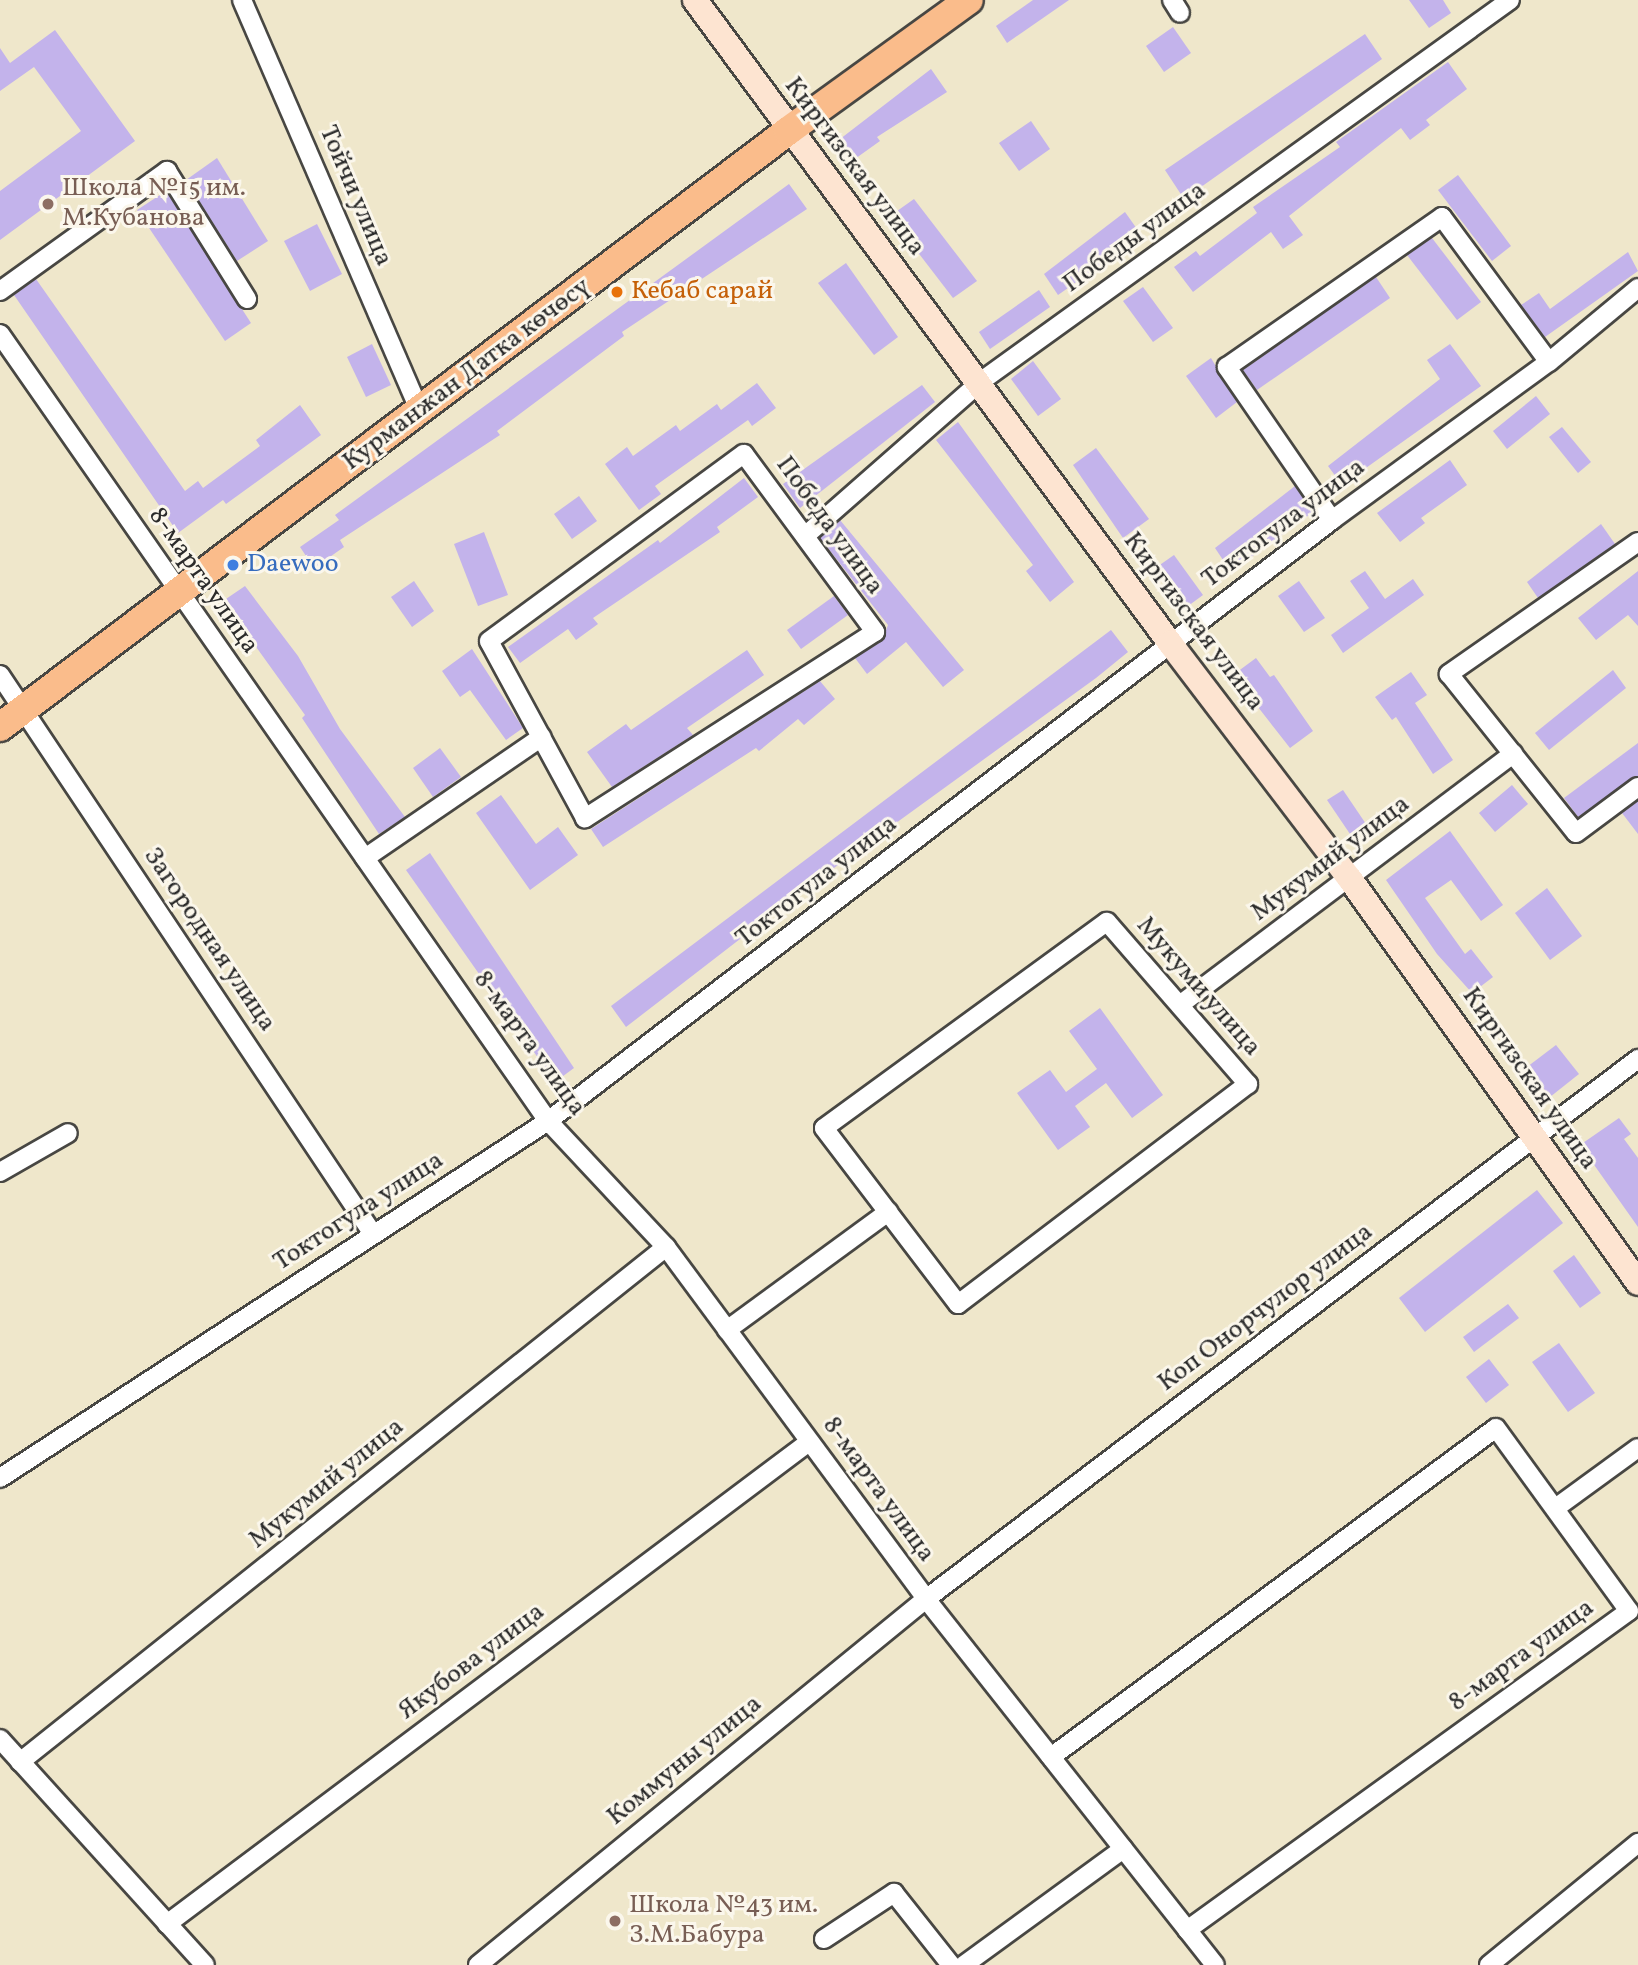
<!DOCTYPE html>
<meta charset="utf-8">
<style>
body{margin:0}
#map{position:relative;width:1638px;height:1965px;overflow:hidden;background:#efe7cb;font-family:Vollkorn,serif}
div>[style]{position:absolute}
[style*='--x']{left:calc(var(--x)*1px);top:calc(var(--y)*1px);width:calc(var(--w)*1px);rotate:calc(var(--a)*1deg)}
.building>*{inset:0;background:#c3b3eb}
.roads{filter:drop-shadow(2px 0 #484743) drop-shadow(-2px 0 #484743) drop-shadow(0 2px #484743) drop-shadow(0 -2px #484743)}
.street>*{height:18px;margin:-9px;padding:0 9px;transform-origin:9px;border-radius:9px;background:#fff}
.secondary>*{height:24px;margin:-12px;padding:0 12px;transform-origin:12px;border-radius:12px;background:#fde4d1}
.primary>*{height:28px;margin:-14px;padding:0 14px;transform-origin:14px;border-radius:14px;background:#fabc8b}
.dots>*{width:19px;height:19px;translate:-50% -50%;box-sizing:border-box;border:4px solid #fbf7ec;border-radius:50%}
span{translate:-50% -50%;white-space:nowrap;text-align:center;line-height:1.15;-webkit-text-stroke:6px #fbf7ec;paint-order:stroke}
.street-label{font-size:26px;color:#2b2b2b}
.education-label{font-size:26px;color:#785e54}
.left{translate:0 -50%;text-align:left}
.food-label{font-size:26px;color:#c56008}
.shop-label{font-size:26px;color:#366cbe}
</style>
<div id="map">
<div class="building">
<i style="clip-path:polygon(1033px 0,1069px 0,1007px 43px,996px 26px)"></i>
<i style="clip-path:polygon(1409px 0,1443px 0,1451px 13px,1429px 28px)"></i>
<i style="clip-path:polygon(1173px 27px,1191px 53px,1164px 72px,1146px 46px)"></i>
<i style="clip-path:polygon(55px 30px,135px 141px,0 240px,0 191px,81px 131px,34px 67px,0 91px,0 48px,10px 63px)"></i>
<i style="clip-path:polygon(1365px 34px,1382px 59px,1184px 199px,1165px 170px)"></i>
<i style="clip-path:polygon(1448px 62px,1467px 89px,1426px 120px,1430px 125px,1410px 140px,1401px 128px,1289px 216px,1303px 235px,1283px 249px,1271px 232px,1193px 292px,1174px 267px,1196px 251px,1200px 256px,1257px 213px,1253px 207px,1340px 147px,1336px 142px)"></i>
<i style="clip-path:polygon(931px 69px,947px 92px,877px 137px,880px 141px,845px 166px,831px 146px)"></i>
<i style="clip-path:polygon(1031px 121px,1050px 149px,1019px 171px,999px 143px)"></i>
<i style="clip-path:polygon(217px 158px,268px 241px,237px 261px,186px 180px)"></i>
<i style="clip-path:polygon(1458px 175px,1511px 246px,1492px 261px,1438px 190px)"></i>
<i style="clip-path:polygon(789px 184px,807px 209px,622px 332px,624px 336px,497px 431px,500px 435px,340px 540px,344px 547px,314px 568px,300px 547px,339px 520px,335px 515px)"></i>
<i style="clip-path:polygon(166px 191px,251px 323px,225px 341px,137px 210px)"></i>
<i style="clip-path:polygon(914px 199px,977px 281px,953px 298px,890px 216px)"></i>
<i style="clip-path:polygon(1125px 212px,1142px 236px,1058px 295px,1044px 274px)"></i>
<i style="clip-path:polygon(317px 224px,342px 274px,310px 291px,284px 241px)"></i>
<i style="clip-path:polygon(1432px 238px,1481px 302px,1457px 320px,1407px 255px)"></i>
<i style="clip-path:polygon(1628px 252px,1638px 271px,1545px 337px,1521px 305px,1539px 293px,1550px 309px)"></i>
<i style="clip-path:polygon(846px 263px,898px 337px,874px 355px,818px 283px)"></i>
<i style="clip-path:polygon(1376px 277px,1390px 298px,1257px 390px,1243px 370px)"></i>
<i style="clip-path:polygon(36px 279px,185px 491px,198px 481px,203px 488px,260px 446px,256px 440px,300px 405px,321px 435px,226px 504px,223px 500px,178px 533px,14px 295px)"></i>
<i style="clip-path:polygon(1143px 287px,1173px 328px,1153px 342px,1123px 301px)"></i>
<i style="clip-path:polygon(1039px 290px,1050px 307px,990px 349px,979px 332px)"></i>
<i style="clip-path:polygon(372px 344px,391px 385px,366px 397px,347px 357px)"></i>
<i style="clip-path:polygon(1450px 344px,1481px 386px,1342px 485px,1328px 466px,1440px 379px,1427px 360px)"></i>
<i style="clip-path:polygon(1211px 358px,1237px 402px,1216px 418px,1186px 376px)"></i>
<i style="clip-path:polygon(1033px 361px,1061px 399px,1038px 416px,1011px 379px)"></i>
<i style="clip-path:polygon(757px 383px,776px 408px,752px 426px,748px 420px,655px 486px,661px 494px,639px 510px,605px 464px,627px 447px,633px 456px,676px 425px,680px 431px,717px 404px,721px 410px)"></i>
<i style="clip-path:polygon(922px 385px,935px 402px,800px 508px,783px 484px)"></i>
<i style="clip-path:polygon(1536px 396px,1550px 414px,1507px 449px,1493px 431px)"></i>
<i style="clip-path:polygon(958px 422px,1074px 582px,1050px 602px,1026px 571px,1033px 565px,936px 440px)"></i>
<i style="clip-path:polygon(1562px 427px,1591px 462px,1578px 473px,1549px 437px)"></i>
<i style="clip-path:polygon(1096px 448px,1149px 519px,1123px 538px,1073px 465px)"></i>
<i style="clip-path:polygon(1450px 460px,1467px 485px,1421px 518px,1425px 523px,1400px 542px,1377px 513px)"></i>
<i style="clip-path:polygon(744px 478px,758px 497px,717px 527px,720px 532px,593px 618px,598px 624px,576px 640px,568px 629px,520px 663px,508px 647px,658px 540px,660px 543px)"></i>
<i style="clip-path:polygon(1295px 486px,1313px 512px,1231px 572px,1215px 548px)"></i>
<i style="clip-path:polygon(579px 496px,597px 521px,572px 539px,554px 514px)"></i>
<i style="clip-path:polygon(840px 520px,964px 670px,943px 687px,906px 642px,867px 674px,855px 658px,882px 641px,888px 625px,820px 538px)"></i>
<i style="clip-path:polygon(1601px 524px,1615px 544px,1538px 598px,1527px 582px)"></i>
<i style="clip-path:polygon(484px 532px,508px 595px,478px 606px,454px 544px)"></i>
<i style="clip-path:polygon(1174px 555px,1203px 595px,1184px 609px,1154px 569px)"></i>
<i style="clip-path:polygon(1365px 571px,1385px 599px,1413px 579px,1424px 595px,1343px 653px,1331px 635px,1369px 608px,1350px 581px)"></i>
<i style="clip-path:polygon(1638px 571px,1638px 626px,1628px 615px,1596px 640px,1578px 618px)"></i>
<i style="clip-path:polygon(414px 581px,434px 611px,412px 627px,391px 597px)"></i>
<i style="clip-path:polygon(1299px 581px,1325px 618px,1304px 632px,1278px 596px)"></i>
<i style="clip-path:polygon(245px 586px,298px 656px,340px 729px,405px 817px,379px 834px,302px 718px,305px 715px,223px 601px)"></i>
<i style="clip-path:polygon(834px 596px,848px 615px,801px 649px,787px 630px)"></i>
<i style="clip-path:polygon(1111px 630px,1128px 652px,1096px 678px,805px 889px,626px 1027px,611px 1006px)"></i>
<i style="clip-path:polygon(472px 649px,523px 728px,506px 740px,470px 690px,460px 697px,442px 671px)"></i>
<i style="clip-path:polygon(747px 650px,764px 675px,687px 728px,693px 735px,612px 787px,587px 752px,626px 724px,631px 730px)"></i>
<i style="clip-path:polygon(1256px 658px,1270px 677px,1274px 675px,1313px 731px,1290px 748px,1233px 675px)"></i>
<i style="clip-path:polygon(1613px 670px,1626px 688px,1549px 750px,1535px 733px)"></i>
<i style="clip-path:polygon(1411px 672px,1427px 695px,1415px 703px,1453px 760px,1433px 774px,1396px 717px,1392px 720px,1375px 697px)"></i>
<i style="clip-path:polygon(820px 681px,835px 699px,804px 725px,798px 719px,759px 751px,756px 748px,603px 847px,591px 829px)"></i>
<i style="clip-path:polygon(1638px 743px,1638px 776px,1578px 817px,1564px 798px)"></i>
<i style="clip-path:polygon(440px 748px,461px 777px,433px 797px,413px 768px)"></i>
<i style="clip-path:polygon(1512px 785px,1528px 804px,1495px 832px,1479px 813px)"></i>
<i style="clip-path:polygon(1343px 790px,1366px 824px,1350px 834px,1327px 800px)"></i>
<i style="clip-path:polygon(501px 795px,536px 844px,558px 827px,578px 855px,530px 890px,476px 813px)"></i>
<i style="clip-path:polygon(1638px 801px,1638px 834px,1622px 813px)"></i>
<i style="clip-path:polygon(1450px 831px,1503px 905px,1481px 921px,1451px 880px,1425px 898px,1465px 954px,1471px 949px,1493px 977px,1472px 993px,1437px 954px,1386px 880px)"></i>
<i style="clip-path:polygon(430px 853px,574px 1068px,555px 1082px,406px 870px)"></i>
<i style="clip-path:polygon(1547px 888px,1582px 936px,1550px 960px,1515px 913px)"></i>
<i style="clip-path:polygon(1100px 1008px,1163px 1095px,1132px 1118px,1106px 1083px,1075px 1106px,1090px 1127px,1058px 1150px,1017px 1093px,1050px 1070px,1066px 1092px,1097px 1069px,1069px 1031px)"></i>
<i style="clip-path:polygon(1556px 1045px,1579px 1074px,1550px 1097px,1527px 1067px)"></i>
<i style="clip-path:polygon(1619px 1118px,1631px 1134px,1624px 1139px,1638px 1158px,1638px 1227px,1580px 1145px)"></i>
<i style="clip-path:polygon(1537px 1190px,1563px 1223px,1425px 1332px,1399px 1298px)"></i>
<i style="clip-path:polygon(1574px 1255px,1601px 1293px,1580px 1308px,1553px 1271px)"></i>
<i style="clip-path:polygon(1508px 1304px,1519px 1318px,1474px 1352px,1463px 1337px)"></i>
<i style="clip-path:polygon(1559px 1343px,1595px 1393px,1568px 1412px,1532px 1362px)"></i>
<i style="clip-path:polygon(1489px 1359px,1509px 1385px,1486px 1403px,1466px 1377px)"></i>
</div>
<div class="roads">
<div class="street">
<i style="--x:242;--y:0;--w:449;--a:66.6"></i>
<i style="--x:1172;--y:0;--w:15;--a:58"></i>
<i style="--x:0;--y:291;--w:206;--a:-35.7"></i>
<i style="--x:167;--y:171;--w:151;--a:58"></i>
<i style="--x:0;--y:334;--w:959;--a:55.15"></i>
<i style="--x:548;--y:1121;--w:173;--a:46.9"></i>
<i style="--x:666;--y:1247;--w:438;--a:53.5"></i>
<i style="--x:926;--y:1599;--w:466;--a:51.7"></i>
<i style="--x:744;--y:454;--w:221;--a:53.6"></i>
<i style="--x:875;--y:632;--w:345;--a:147.3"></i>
<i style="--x:585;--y:818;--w:201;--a:-118.5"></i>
<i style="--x:489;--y:641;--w:316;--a:-36.3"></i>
<i style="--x:1332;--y:520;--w:186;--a:-124.5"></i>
<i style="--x:1227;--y:367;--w:262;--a:-34.9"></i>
<i style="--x:1442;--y:217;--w:180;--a:53.6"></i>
<i style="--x:805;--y:536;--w:233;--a:-41.3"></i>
<i style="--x:980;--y:382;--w:653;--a:-35.78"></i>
<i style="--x:1638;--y:542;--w:231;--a:145.1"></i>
<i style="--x:1449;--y:674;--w:203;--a:51.4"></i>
<i style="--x:1576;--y:833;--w:77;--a:-36.6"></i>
<i style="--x:0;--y:675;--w:672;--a:56.29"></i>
<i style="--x:365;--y:858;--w:214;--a:-34.4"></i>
<i style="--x:1107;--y:922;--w:215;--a:49"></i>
<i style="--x:1248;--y:1084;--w:364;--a:142.8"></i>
<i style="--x:958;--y:1304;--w:221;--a:-127.3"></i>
<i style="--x:824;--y:1128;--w:350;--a:-36.1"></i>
<i style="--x:1181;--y:1004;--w:416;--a:-37"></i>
<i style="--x:0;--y:1172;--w:78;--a:-29.8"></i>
<i style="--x:727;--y:1330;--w:200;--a:-36.2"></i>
<i style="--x:0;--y:1478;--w:654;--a:-33.08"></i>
<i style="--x:548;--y:1121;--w:988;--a:-37.47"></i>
<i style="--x:1332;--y:520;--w:268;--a:-36.1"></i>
<i style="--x:1549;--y:362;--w:116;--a:-39.7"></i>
<i style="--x:1557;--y:1507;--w:100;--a:-36.1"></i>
<i style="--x:0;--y:1739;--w:305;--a:47.8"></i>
<i style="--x:1051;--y:1757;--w:553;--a:-36.48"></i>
<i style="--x:1496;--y:1428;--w:226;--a:54"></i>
<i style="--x:1629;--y:1611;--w:545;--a:144.18"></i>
<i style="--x:20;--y:1762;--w:826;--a:-38.56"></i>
<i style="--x:167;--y:1924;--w:803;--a:-36.9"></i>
<i style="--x:824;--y:1939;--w:84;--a:-33.3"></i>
<i style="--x:894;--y:1893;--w:92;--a:51.6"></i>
<i style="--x:478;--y:1965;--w:578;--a:-39.25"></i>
<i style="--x:926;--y:1599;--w:894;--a:-37.18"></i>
<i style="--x:964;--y:1965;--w:197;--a:-36.1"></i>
<i style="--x:1489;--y:1965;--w:193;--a:-39.3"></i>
</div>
<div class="secondary">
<i style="--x:695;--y:0;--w:799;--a:53.55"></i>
<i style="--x:1170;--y:643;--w:297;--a:52.7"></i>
<i style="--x:1350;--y:879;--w:496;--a:54.5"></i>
</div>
<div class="primary">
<i style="--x:0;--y:727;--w:988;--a:-37.1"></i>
<i style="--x:788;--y:131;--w:223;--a:-35.9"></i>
</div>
</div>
<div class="dots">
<i style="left:48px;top:204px;background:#8d6e63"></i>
<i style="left:617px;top:292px;background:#e8710a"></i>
<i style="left:233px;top:565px;background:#3f7fe0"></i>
<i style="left:615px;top:1921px;background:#8d6e63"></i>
</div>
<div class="street-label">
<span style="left:854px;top:167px;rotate:53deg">Киргизская улица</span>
<span style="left:355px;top:196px;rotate:67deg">Тойчи улица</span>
<span style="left:1135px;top:238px;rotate:-36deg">Победы улица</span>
<span style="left:467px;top:375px;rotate:-37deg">Курманжан Датка көчөсү</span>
<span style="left:1284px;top:524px;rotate:-37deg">Токтогула улица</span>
<span style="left:829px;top:526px;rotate:54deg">Победа улица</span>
<span style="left:203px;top:581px;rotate:55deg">8-марта улица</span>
<span style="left:1193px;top:622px;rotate:53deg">Киргизская улица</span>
<span style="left:1331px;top:859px;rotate:-37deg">Мукумий улица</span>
<span style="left:817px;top:882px;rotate:-38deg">Токтогула улица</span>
<span style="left:209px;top:940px;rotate:56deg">Загородная улица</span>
<span style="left:1198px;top:987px;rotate:49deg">Мукуми улица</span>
<span style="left:529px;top:1044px;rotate:54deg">8-марта улица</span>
<span style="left:1529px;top:1079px;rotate:55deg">Киргизская улица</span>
<span style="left:359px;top:1212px;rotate:-33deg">Токтогула улица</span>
<span style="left:1266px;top:1308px;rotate:-37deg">Коп Онорчулор улица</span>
<span style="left:327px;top:1484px;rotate:-39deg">Мукумий улица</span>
<span style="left:878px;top:1490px;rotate:54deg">8-марта улица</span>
<span style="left:1522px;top:1656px;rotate:-36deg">8-марта улица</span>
<span style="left:472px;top:1662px;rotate:-37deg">Якубова улица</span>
<span style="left:685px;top:1761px;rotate:-39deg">Коммуны улица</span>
</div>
<div class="education-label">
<span class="left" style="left:62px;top:204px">Школа №15 им.<br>М.Кубанова</span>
<span class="left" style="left:629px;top:1921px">Школа №43 им.<br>З.М.Бабура</span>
</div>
<div class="food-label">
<span class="left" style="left:631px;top:292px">Кебаб сарай</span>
</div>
<div class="shop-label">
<span class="left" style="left:247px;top:565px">Daewoo</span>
</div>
</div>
